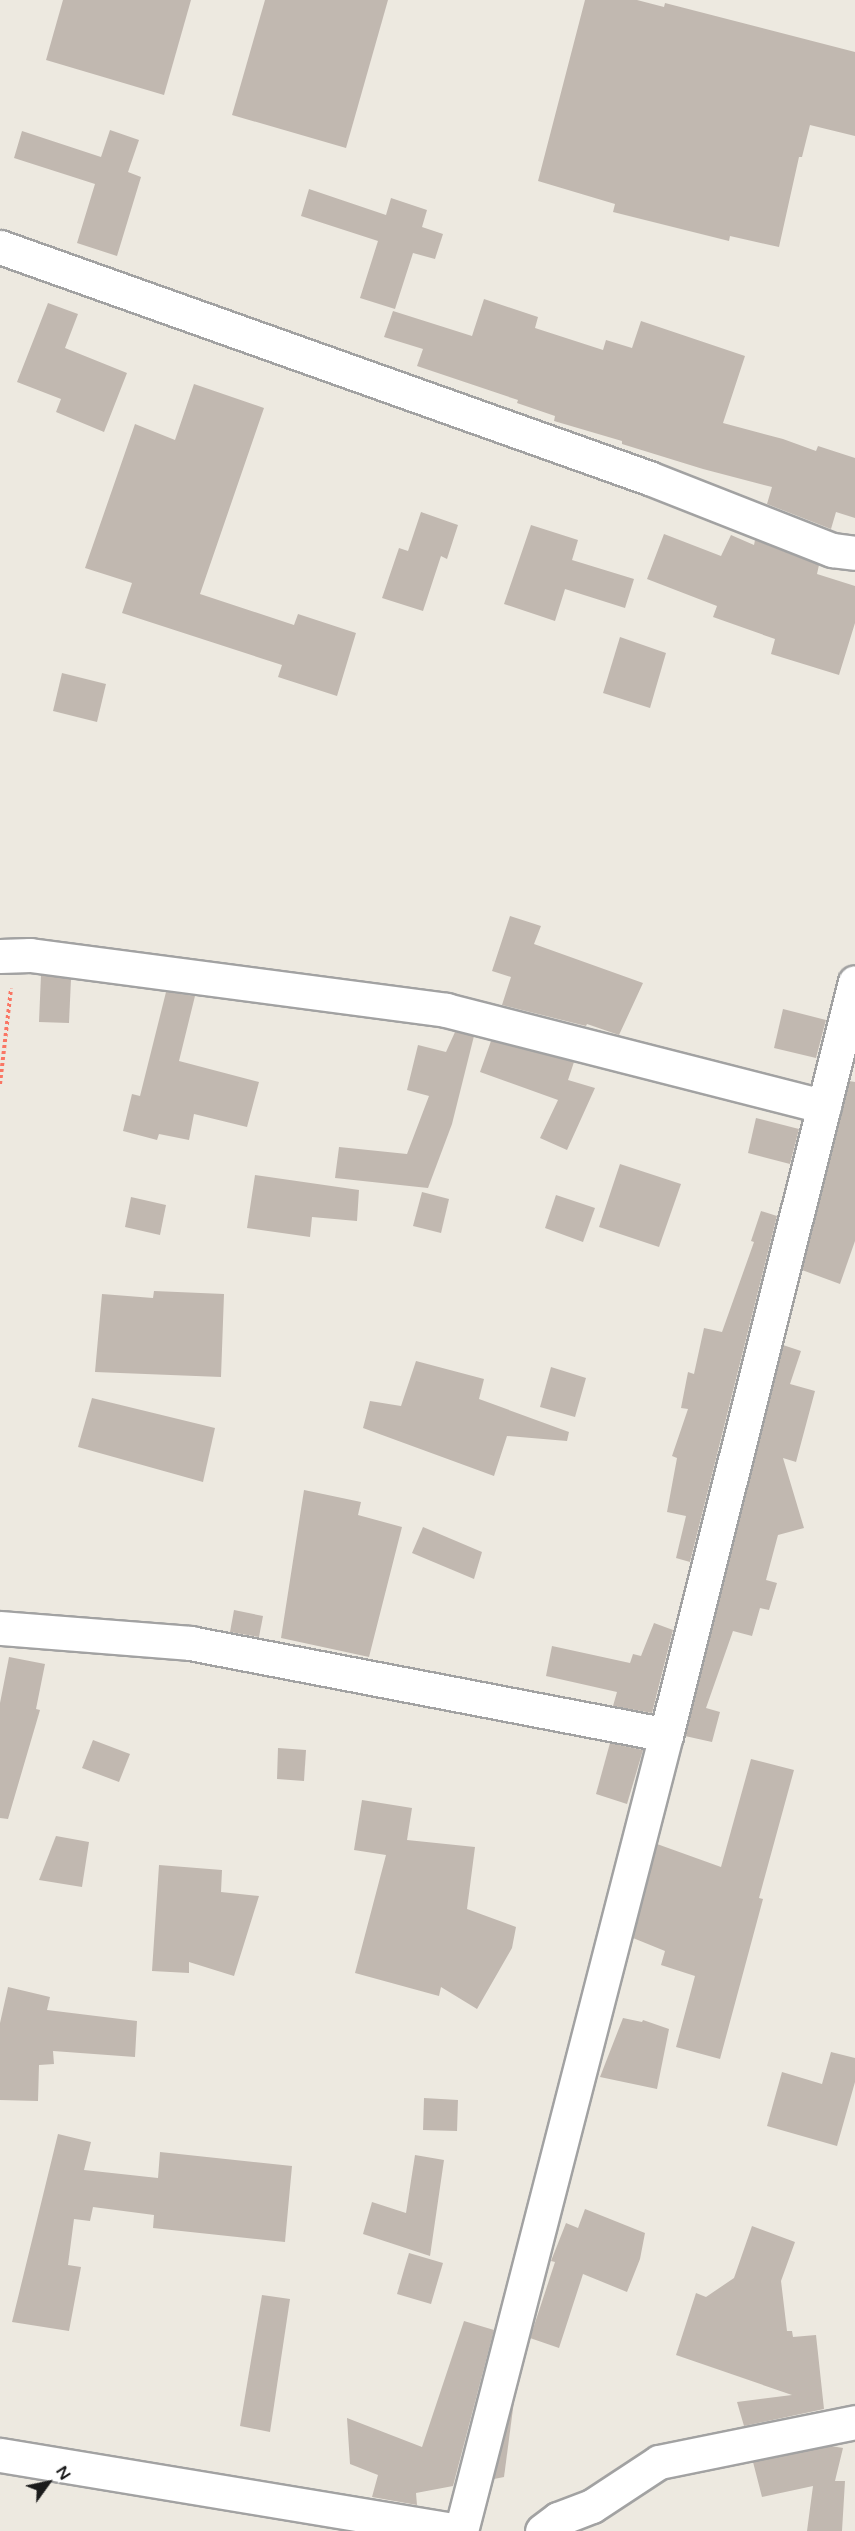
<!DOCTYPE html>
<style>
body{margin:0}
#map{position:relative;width:855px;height:2531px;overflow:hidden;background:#ede9e0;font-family:"Varela Round",sans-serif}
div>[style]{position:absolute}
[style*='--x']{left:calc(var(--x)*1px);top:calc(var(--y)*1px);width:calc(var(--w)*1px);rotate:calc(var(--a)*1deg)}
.building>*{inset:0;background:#c1b8b0}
.path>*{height:4px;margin-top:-2px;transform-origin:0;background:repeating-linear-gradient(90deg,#fa7664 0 3px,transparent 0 6px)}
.roads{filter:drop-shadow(2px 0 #a2a2a2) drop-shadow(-2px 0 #a2a2a2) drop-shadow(0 2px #a2a2a2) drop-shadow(0 -2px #a2a2a2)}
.minor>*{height:33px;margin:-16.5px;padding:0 16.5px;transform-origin:16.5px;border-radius:16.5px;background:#fff}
span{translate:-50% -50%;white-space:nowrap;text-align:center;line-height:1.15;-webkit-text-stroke:6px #fff;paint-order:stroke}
.north{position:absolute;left:18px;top:2453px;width:60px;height:60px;-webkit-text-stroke:4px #fff;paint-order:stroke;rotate:57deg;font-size:16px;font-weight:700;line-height:24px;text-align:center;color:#1b1b1b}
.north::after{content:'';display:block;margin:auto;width:21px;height:27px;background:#1b1b1b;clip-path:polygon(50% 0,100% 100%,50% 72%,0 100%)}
</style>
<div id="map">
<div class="building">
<i style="clip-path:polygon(63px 0,191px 0,164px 95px,46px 60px)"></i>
<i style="clip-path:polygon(265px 0,388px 0,346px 148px,232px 115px)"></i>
<i style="clip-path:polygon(585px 0,637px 0,664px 7px,665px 3px,855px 52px,855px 136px,810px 125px,802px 157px,799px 157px,779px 247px,730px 236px,729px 241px,613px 212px,615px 204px,538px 181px)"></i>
<i style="clip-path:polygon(110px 130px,139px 140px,128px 172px,141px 177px,117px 256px,77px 243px,95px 184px,14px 158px,22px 131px,101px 157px)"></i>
<i style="clip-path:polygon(309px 189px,386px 215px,391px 198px,427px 210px,422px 227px,443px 234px,435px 259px,413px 253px,395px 309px,360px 298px,378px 241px,301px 216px)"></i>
<i style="clip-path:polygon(484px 299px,538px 317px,535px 328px,603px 350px,606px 340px,632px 348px,641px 321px,745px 356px,723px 423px,783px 439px,816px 451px,818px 446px,855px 458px,855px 518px,836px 512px,831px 529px,767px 504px,772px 487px,703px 469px,622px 444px,622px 441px,554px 421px,555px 416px,517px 403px,518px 400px,417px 366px,423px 349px,384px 337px,393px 311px,472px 336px)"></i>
<i style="clip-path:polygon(48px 303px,78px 314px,65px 348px,127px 373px,104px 432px,56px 412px,61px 399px,17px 382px)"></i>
<i style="clip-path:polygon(194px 384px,264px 408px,200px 594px,294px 625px,298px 614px,356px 633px,337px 696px,278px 677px,282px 665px,122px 613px,132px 583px,85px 568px,135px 424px,175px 440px)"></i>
<i style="clip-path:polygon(421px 512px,458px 525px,447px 559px,441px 556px,423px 611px,382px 598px,399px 548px,408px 551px)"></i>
<i style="clip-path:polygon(531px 525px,578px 540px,572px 560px,634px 579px,625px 608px,565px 589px,555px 621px,504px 604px)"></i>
<i style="clip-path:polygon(664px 534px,721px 556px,731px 535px,754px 545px,755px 540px,819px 565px,817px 574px,855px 586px,855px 623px,839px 675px,771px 654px,775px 639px,713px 617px,717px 606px,647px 579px)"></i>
<i style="clip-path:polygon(620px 637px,666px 653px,650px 708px,603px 693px)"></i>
<i style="clip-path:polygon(62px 673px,106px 684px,97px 722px,53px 711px)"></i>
<i style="clip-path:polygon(510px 916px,541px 926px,534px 944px,643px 983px,619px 1035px,587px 1024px,586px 1026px,502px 1005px,511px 977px,492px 971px)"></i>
<i style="clip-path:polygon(41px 975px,71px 979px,69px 1023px,39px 1022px)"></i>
<i style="clip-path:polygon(166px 992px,195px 996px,179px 1061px,259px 1082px,247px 1127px,194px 1114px,189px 1140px,159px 1134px,157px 1140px,123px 1131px,132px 1094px,140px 1096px)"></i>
<i style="clip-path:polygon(783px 1009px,826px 1020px,816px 1058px,774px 1048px)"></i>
<i style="clip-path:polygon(455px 1032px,474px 1036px,452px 1124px,428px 1188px,335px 1178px,339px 1147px,407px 1154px,429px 1096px,407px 1090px,418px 1045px,446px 1052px)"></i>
<i style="clip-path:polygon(491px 1041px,574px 1062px,568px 1080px,595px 1088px,567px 1150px,540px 1138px,558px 1100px,480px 1072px)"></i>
<i style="clip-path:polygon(849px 1081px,855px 1082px,855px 1241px,840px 1284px,802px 1270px)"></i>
<i style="clip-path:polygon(756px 1118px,799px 1129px,790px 1164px,748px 1153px)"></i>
<i style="clip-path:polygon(620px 1164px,681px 1184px,659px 1247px,599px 1227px)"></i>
<i style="clip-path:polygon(255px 1175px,359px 1190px,357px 1221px,312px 1217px,310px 1237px,247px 1228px)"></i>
<i style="clip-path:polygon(422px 1192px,449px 1199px,441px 1233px,413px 1226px)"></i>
<i style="clip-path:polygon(556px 1195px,595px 1208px,583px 1242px,545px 1228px)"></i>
<i style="clip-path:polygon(131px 1197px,166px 1205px,160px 1235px,125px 1227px)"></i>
<i style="clip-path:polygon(761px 1211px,777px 1216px,690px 1562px,676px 1558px,686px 1516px,667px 1512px,677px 1458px,672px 1456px,688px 1409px,681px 1408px,688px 1372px,694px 1374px,704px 1328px,722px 1332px,754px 1242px,751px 1241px)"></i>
<i style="clip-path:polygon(154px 1291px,224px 1294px,221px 1377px,95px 1372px,102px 1294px,153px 1298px)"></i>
<i style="clip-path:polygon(783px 1345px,801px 1351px,790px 1384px,815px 1391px,796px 1462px,783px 1458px,804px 1528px,778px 1535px,766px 1580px,777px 1583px,769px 1610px,760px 1608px,752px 1636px,733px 1631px,706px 1708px,720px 1712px,712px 1742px,685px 1736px)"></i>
<i style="clip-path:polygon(416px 1361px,484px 1379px,479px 1399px,569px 1432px,567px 1441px,507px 1436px,494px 1476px,363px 1428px,370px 1401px,401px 1406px)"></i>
<i style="clip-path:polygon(551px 1367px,586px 1378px,575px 1417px,540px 1407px)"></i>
<i style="clip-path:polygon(92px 1398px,215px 1428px,203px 1482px,78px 1447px)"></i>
<i style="clip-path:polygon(304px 1490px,361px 1502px,358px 1515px,402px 1527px,369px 1657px,281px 1638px)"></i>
<i style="clip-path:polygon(423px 1527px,482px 1552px,474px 1579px,412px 1553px)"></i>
<i style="clip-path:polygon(234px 1610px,263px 1616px,259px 1637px,230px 1632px)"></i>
<i style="clip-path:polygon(654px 1623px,673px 1630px,652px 1713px,613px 1706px,617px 1692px,546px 1676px,552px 1646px,630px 1663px,633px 1654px,641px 1656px)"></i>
<i style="clip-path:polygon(9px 1657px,45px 1664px,36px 1709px,40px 1710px,8px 1819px,0 1818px,0 1703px)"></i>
<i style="clip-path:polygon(93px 1740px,130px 1754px,119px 1782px,82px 1768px)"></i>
<i style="clip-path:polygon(610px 1743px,643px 1750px,627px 1804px,596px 1794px)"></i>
<i style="clip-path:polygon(278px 1748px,306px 1750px,304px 1781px,277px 1779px)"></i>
<i style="clip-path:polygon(751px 1759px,794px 1770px,759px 1898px,763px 1899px,720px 2059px,676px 2047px,695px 1976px,661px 1965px,665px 1951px,633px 1938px,657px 1844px,721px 1867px)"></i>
<i style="clip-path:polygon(362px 1800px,412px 1808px,407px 1840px,475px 1847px,467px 1909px,516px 1927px,512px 1948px,477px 2009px,441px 1987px,439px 1996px,355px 1973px,386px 1855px,354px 1850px)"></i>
<i style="clip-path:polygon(56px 1836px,89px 1842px,82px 1887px,39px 1880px)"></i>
<i style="clip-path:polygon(159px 1865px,222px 1870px,221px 1892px,259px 1896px,234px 1976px,189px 1962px,189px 1973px,152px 1971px)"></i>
<i style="clip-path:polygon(8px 1987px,50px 1997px,47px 2010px,137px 2021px,135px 2057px,53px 2051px,54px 2064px,39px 2065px,38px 2101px,0 2100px,0 2023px)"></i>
<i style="clip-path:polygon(623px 2018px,642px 2022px,643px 2020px,669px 2029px,657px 2089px,600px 2077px)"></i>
<i style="clip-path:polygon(831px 2052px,855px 2058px,855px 2082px,837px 2146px,767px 2126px,782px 2072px,822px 2084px)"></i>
<i style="clip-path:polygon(424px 2098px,458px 2100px,457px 2131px,423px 2130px)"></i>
<i style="clip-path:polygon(58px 2134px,91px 2142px,84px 2170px,158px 2178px,160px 2152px,292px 2166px,285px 2242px,153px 2228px,154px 2215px,93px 2207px,90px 2221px,74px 2219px,68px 2265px,81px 2267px,69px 2331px,12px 2322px)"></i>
<i style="clip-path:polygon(415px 2155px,444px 2160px,430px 2256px,363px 2234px,372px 2202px,406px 2213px)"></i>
<i style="clip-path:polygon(585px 2209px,645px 2233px,640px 2259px,627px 2292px,583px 2274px,559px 2348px,530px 2338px,555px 2262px,551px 2261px,566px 2223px,578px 2228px)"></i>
<i style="clip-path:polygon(752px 2226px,795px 2242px,781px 2281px,787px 2331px,792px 2331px,793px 2337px,816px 2335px,824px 2409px,744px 2426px,737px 2402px,792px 2395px,676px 2355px,696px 2293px,706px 2297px,734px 2278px)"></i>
<i style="clip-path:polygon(409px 2253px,443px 2263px,431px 2304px,397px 2294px)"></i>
<i style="clip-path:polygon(262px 2295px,290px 2299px,270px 2432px,240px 2426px)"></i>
<i style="clip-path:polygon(464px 2321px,494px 2330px,453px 2486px,416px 2493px,417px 2505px,372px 2497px,378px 2475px,350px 2464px,347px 2418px,422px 2447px)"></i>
<i style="clip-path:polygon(514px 2401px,504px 2477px,494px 2479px)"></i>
<i style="clip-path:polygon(831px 2446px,843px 2448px,835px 2481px,845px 2481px,842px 2531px,807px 2531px,813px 2486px,762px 2497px,753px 2462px)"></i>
</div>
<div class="path">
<i style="--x:0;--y:1084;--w:96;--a:-83.4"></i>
</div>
<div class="roads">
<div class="minor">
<i style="--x:0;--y:247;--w:689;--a:19.59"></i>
<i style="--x:649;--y:478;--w:197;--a:21.5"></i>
<i style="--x:832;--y:550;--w:23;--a:7"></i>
<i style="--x:0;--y:956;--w:30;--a:-2"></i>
<i style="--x:30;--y:955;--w:420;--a:7.5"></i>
<i style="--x:446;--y:1010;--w:390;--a:14.3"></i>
<i style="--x:0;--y:1628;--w:191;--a:4.5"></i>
<i style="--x:190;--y:1643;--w:485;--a:10.9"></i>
<i style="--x:0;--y:2455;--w:467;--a:9.4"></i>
<i style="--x:461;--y:2531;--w:822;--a:-75.56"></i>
<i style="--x:666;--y:1735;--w:776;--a:-75.91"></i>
<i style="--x:542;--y:2531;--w:20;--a:-37"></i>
<i style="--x:558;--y:2519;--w:36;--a:-21"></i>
<i style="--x:592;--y:2506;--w:80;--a:-33.3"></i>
<i style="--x:659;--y:2462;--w:200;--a:-11.5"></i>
</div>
</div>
<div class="north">N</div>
</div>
